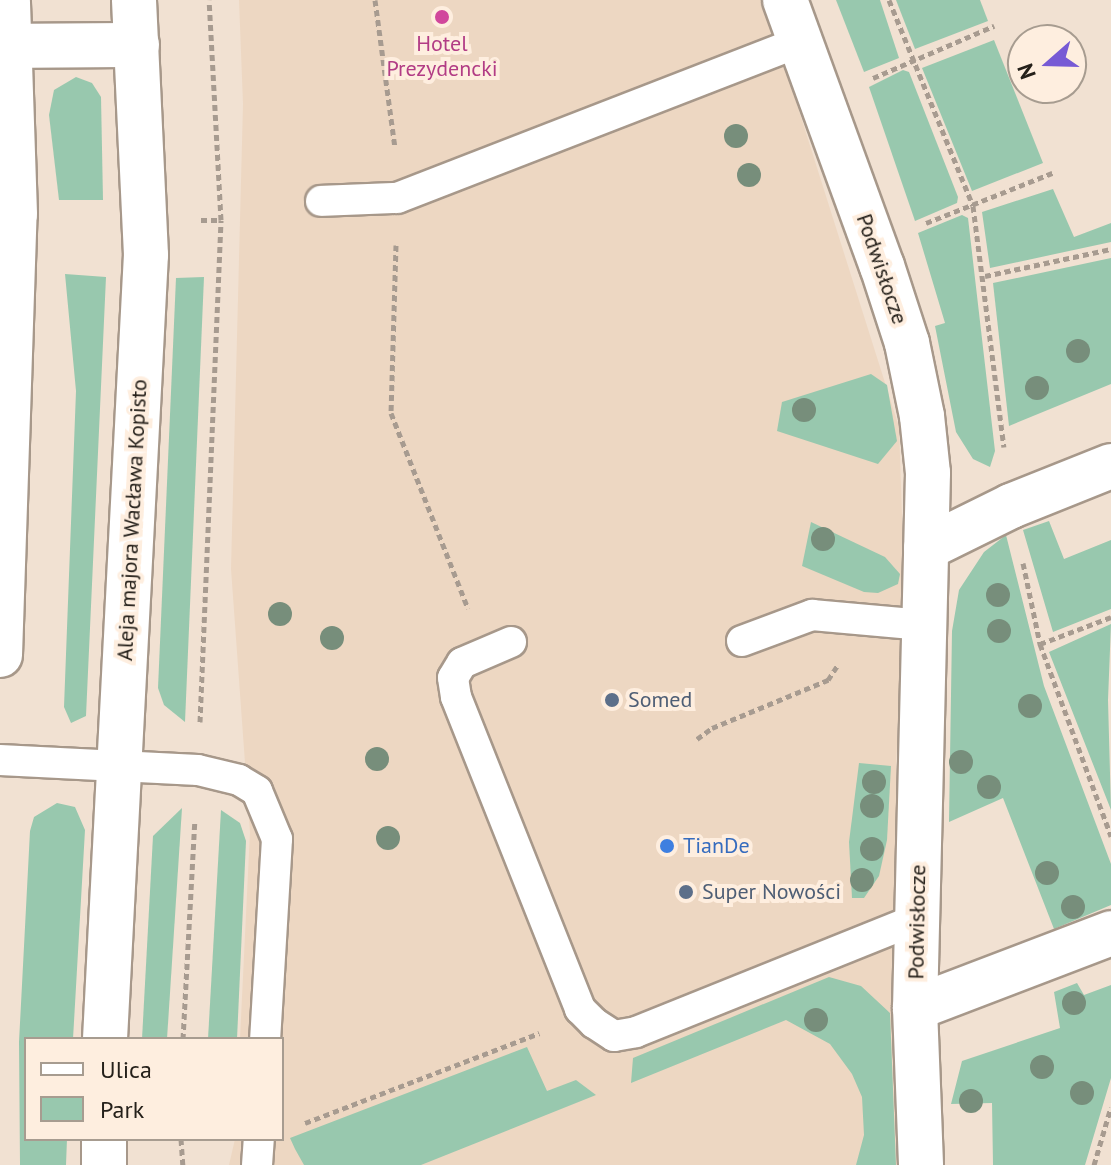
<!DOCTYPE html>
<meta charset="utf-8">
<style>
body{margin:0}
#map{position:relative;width:1111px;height:1165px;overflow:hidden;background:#f1e1d2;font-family:"PT Sans",sans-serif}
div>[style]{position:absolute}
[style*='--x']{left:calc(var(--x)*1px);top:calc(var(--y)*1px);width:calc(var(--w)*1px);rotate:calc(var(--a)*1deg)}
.built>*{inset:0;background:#edd7c2}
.green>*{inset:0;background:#98c8ae}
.path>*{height:5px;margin-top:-2.5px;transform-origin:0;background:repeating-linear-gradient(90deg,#a79b90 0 6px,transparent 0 10px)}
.roads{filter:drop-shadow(2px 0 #a7988a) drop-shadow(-2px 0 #a7988a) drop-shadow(0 2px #a7988a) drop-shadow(0 -2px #a7988a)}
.service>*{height:30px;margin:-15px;padding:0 15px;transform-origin:15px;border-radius:15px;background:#fff}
.minor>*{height:44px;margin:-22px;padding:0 22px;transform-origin:22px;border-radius:22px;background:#fff}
.secondary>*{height:44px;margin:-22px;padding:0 22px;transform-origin:22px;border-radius:22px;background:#fff}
.trees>*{width:24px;height:24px;margin:-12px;border-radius:50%;background:#778e7b}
.dots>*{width:22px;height:22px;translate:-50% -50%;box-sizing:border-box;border:4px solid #feeedf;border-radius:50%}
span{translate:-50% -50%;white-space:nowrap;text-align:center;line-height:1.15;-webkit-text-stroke:8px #feeedf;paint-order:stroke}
.hotel-label{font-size:22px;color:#b23c85}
.street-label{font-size:22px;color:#25201a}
.service-label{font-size:22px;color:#4e5e75}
.left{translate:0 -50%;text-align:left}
.shop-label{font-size:22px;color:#366cbe}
.legend{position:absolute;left:24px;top:1037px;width:260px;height:104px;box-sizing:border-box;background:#feeedf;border:2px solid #a79c90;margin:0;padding:10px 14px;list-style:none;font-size:24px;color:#25201a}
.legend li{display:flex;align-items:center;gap:16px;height:40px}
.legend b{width:40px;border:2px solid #a79c90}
.north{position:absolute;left:1007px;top:24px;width:80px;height:80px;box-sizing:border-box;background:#feeedf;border:2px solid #a79c90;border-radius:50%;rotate:250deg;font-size:22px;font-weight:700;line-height:32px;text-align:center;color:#25201a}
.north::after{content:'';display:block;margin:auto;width:28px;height:36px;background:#775ad5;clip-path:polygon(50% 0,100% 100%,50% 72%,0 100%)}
</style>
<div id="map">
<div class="built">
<i style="clip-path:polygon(239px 0,764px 0,899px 427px,904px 576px,896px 768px,899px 1165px,229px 1165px,235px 1139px,282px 1139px,282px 1039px,240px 1039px,250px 832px,231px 569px,243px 104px)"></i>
</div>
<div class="green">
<i style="clip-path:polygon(836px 0,880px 0,899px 58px,864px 72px)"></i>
<i style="clip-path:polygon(896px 0,980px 0,988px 21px,915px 49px)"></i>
<i style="clip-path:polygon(994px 40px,1043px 163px,972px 191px,922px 68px)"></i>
<i style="clip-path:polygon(903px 70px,909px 72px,958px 197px,957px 203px,915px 221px,869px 87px)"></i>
<i style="clip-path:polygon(76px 77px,92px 83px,101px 97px,103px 200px,59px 200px,49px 115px,54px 90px)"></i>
<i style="clip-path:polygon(1053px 189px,1074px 237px,1111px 223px,1111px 242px,990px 268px,982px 212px)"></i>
<i style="clip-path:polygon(962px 215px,968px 218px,995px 451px,990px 467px,973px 459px,956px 432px,935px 326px,945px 323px,918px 233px)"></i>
<i style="clip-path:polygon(1111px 258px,1111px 384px,1009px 426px,993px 283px)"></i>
<i style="clip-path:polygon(65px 274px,106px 277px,86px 716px,71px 723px,64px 707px,76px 391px)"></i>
<i style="clip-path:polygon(204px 277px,185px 722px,164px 705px,158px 688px,176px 278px)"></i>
<i style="clip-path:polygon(871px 374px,887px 385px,897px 441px,878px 464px,777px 431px,782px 402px)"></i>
<i style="clip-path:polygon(1049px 521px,1064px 559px,1111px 540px,1111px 609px,1053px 632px,1023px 530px)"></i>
<i style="clip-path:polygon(811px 522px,885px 557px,900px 574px,898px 584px,878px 593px,864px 592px,802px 566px)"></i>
<i style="clip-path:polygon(1006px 535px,1044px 686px,1111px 864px,1111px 905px,1054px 929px,1003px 798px,949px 822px,952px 631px,959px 590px,984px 552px)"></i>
<i style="clip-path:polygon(1111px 624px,1108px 700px,1111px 810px,1049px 652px)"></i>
<i style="clip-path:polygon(859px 763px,891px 766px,887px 840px,879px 876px,864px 898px,852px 898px,849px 842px)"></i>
<i style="clip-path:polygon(57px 803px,75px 807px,85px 830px,73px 1039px,26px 1039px,26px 1139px,67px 1139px,66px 1165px,20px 1165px,19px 1042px,30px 831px,34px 817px)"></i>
<i style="clip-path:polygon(182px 808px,167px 1039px,142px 1039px,153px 836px)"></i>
<i style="clip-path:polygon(221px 810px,240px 823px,246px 841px,237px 1039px,208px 1039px)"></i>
<i style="clip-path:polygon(829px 977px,861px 986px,890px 1013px,896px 1165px,856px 1165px,864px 1135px,862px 1097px,852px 1074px,830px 1044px,786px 1020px,631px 1083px,633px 1058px)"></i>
<i style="clip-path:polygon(1077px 983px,1084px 995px,1111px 985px,1111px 1078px,1085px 1165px,993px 1165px,992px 1103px,951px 1104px,962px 1061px,1060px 1028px,1054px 992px)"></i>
<i style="clip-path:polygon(527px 1047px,547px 1091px,576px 1080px,596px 1095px,421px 1165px,304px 1165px,295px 1149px,290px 1138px)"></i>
</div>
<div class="path">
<i style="--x:375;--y:0;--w:148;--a:82.3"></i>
<i style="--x:889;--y:0;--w:222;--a:67.8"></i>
<i style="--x:973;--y:206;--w:243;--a:82.7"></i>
<i style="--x:873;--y:78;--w:132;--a:-23.3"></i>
<i style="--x:201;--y:220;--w:20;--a:0"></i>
<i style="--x:926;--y:223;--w:136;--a:-21.6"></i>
<i style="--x:396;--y:245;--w:168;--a:91.7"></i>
<i style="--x:391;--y:413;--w:210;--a:68.5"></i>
<i style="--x:985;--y:276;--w:129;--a:-12.1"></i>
<i style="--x:1023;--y:563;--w:83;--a:78.1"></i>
<i style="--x:1040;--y:644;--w:205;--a:69.7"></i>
<i style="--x:1040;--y:644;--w:76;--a:-20.8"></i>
<i style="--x:200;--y:722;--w:502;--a:-87.6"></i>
<i style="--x:221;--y:220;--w:220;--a:-93.1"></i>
<i style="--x:697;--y:739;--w:19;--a:-36"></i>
<i style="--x:712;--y:728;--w:126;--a:-22.5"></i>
<i style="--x:828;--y:680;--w:17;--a:-57"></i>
<i style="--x:183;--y:1039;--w:219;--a:-86.9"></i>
<i style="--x:305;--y:1123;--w:251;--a:-21"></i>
<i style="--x:181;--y:1139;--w:26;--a:86"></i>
<i style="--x:1094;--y:1165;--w:60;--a:-73.7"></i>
</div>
<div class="roads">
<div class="service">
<i style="--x:321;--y:201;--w:76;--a:-2.3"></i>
<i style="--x:397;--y:198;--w:433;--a:-21.2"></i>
<i style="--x:742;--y:641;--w:75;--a:-20.4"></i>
<i style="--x:812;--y:615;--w:112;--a:5.1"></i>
<i style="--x:511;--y:642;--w:53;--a:156.8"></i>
<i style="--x:462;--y:663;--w:17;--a:121"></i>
<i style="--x:453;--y:678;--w:19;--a:81"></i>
<i style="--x:456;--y:697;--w:336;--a:68.3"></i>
<i style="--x:580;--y:1009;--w:20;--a:45"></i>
<i style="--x:594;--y:1023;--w:24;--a:33"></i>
<i style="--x:614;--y:1036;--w:22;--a:-10"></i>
<i style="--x:636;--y:1032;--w:303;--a:-21.9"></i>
<i style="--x:0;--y:760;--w:198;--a:2.9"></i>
<i style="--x:198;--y:770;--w:42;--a:13.7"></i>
<i style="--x:239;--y:780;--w:21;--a:31"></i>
<i style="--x:257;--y:791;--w:52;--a:67.4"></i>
<i style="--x:277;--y:839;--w:200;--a:93.4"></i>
<i style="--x:257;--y:1165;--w:26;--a:-86"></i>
</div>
<div class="minor">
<i style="--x:785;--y:0;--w:283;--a:70"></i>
<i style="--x:882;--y:266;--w:81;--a:72"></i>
<i style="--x:907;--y:343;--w:75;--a:78.4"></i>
<i style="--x:922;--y:416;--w:57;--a:84"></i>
<i style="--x:928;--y:473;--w:535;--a:91.39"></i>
<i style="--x:915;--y:1008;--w:157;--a:87.8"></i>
<i style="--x:10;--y:46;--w:127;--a:-0.5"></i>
<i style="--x:926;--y:548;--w:95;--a:-26.3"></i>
<i style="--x:1011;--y:506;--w:108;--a:-21.8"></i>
<i style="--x:915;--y:1008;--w:210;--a:-20.9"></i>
</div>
<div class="secondary">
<i style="--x:0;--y:655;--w:441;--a:-88.1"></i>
<i style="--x:15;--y:214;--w:214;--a:-91.9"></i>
<i style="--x:105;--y:1039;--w:785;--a:-87.01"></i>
<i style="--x:146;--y:255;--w:255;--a:-92.7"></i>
<i style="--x:104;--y:1165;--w:26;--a:-90"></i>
</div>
</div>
<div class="trees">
<i style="left:736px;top:136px"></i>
<i style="left:749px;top:175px"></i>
<i style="left:1078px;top:351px"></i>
<i style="left:1037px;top:388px"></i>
<i style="left:804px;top:410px"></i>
<i style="left:823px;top:539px"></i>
<i style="left:998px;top:595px"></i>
<i style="left:280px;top:614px"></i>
<i style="left:999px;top:631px"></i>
<i style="left:332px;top:638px"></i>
<i style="left:1030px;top:706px"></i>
<i style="left:377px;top:759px"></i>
<i style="left:961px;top:762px"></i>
<i style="left:874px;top:782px"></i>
<i style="left:989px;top:787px"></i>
<i style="left:872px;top:806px"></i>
<i style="left:388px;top:838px"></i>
<i style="left:872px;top:849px"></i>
<i style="left:1047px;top:873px"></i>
<i style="left:862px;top:880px"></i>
<i style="left:1073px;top:907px"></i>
<i style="left:1074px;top:1003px"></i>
<i style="left:816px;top:1020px"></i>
<i style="left:1042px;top:1067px"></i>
<i style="left:1082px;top:1093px"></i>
<i style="left:971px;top:1101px"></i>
</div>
<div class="dots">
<i style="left:442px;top:17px;background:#d1479c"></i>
<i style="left:612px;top:700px;background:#5c6f8a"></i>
<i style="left:667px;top:846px;background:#3f7fe0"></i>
<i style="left:686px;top:892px;background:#5c6f8a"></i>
</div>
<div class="hotel-label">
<span style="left:442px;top:56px">Hotel<br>Prezydencki</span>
</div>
<div class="street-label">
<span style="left:882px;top:269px;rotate:71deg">Podwisłocze</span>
<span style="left:132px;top:520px;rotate:-87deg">Aleja majora Wacława Kopisto</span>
<span style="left:917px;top:922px;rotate:-89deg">Podwisłocze</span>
</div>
<div class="service-label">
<span class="left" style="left:628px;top:700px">Somed</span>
<span class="left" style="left:702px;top:892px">Super Nowości</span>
</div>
<div class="shop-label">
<span class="left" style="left:683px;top:846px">TianDe</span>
</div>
<ul class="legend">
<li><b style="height:10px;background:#fff"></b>Ulica</li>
<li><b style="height:22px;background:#98c8ae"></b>Park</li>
</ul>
<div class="north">N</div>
</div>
